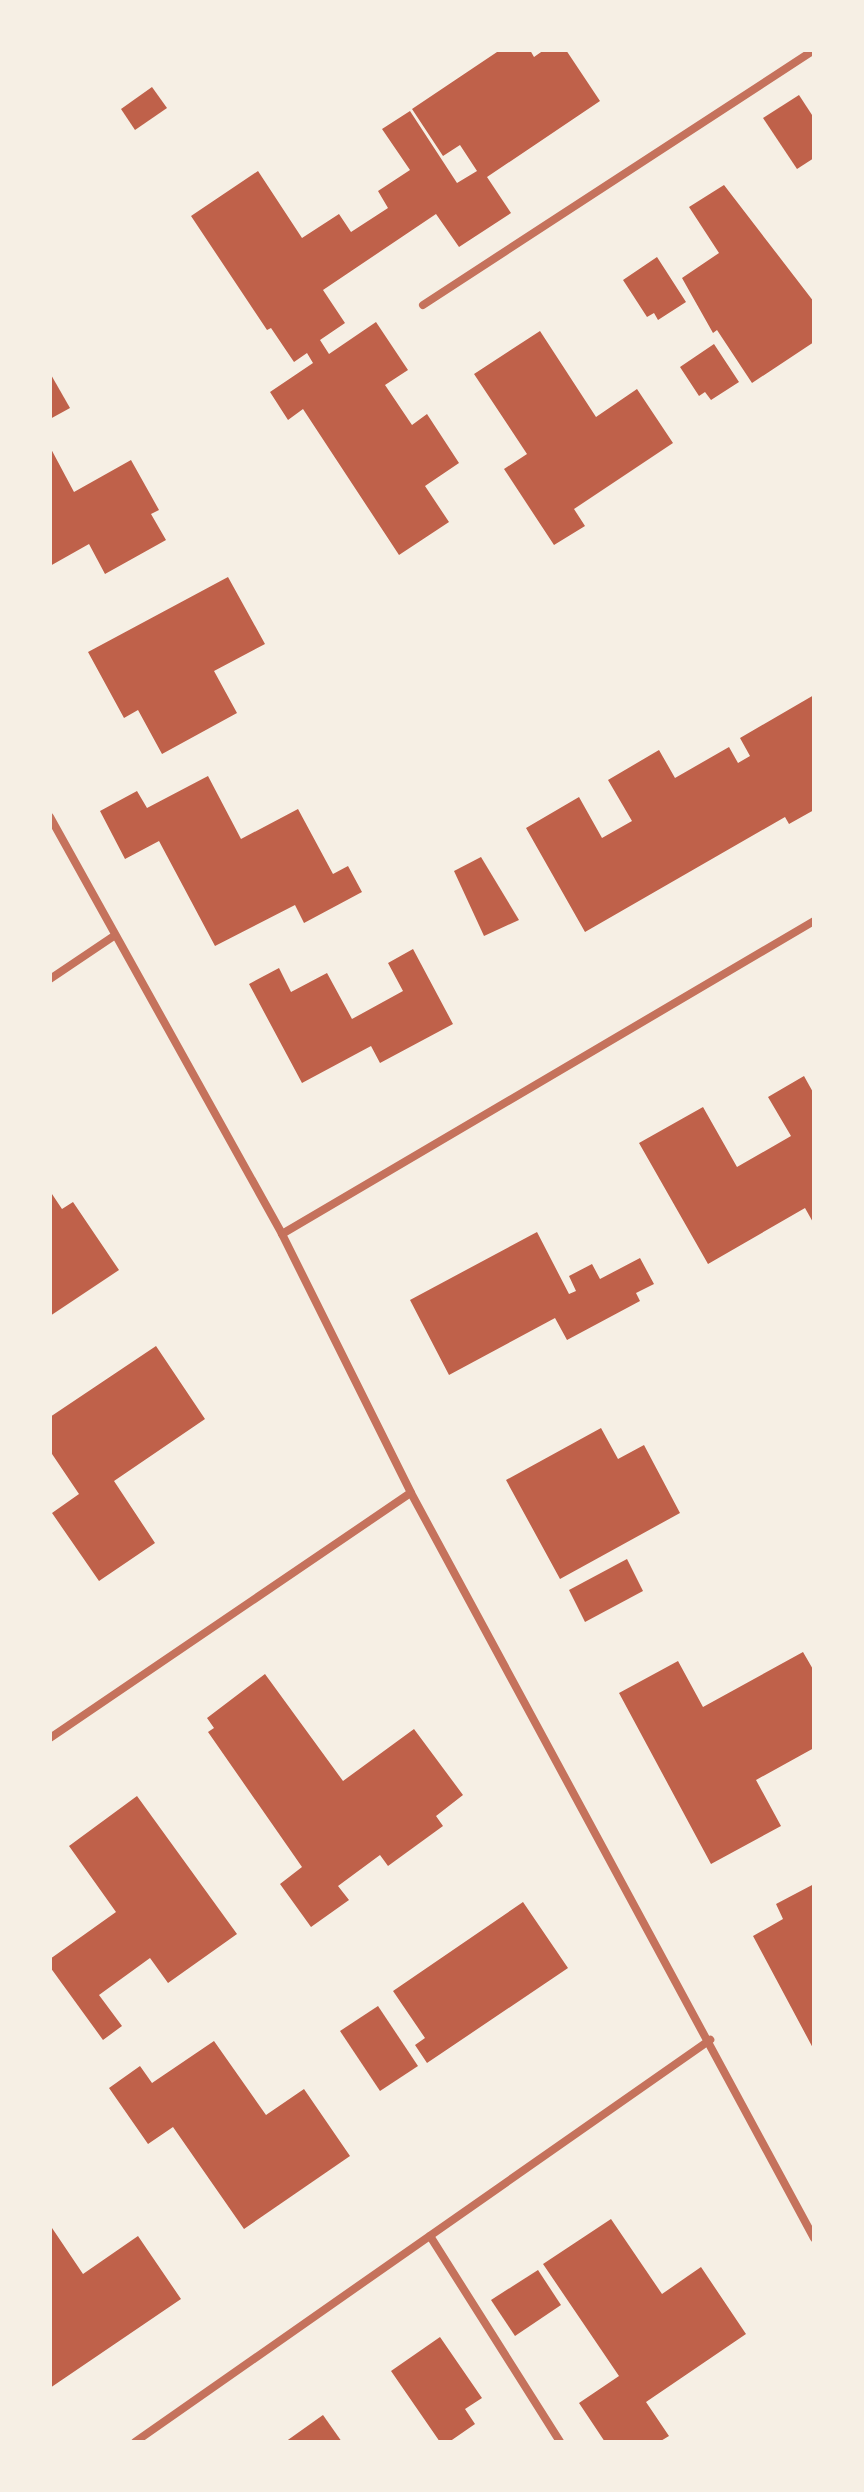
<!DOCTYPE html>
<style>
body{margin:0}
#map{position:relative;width:864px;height:2492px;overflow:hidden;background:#f6efe4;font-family:Roboto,sans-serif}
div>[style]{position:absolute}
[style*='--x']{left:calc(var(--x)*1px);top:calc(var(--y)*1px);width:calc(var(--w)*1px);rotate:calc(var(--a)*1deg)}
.building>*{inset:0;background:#bf614a}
.minor>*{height:8px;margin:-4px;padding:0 4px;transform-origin:4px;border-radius:4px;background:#c5725c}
span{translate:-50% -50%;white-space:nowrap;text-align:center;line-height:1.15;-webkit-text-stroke:6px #f6efe4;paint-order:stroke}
.frame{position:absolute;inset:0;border:52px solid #f6efe4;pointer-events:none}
</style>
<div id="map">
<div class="building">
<i style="clip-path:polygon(500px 50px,530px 50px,534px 57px,544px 50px,566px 50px,600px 101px,487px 177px,511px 213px,459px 247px,436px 214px,323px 290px,345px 323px,320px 340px,329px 354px,376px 322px,408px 370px,385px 385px,412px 425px,427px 414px,459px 463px,425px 486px,449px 522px,399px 555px,303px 409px,288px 420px,270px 392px,313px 363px,307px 353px,294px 362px,271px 328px,267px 330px,191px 216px,258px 171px,302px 238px,339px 214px,351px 232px,388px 208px,378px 191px,410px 170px,382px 129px,410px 111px,457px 183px,477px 171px,460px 145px,443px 156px,412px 109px)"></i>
<i style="clip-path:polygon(152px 87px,167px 108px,135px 130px,121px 109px)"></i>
<i style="clip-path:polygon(799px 95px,814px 118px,814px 158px,797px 169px,763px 118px)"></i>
<i style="clip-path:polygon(724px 185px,814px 302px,814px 342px,752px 383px,717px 330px,713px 333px,682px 278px,719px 253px,689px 207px)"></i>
<i style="clip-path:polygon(657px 257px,686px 302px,658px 320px,654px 313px,647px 317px,623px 280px)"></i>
<i style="clip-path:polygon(540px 331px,596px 417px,637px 389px,673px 443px,574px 509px,585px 526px,554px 545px,504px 469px,527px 454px,474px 374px)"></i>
<i style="clip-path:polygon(714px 344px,739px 382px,711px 400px,705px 392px,699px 396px,680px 367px)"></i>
<i style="clip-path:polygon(50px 373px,70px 408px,50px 419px)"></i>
<i style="clip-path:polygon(50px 447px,74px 492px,131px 460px,159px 510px,151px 514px,166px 540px,105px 574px,89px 544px,50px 566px)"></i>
<i style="clip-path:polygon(228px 577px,265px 644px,214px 671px,237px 713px,162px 754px,138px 710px,124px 718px,88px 652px)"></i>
<i style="clip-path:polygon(814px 695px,814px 810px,789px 824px,785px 817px,585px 932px,526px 828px,579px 797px,602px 838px,632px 821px,608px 780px,659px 750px,675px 778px,729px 747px,738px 763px,750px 756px,740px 738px)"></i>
<i style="clip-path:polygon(208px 776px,241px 839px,298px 809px,333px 874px,348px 866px,362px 892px,304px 923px,295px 905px,215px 946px,159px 841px,125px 859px,100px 811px,137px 791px,147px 808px)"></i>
<i style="clip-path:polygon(481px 857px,519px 920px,484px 936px,454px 871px)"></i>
<i style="clip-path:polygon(413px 949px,453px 1024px,380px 1063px,371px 1046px,302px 1083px,249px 984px,279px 968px,291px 992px,327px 973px,352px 1019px,403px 991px,388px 963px)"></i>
<i style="clip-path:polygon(804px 1076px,814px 1094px,814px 1224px,805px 1208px,708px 1264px,639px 1143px,703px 1107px,737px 1167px,791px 1136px,768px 1097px)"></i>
<i style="clip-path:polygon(50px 1191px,62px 1209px,73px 1202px,119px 1270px,50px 1316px)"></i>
<i style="clip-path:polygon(537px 1232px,569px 1294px,576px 1291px,569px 1276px,592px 1264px,600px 1279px,640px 1258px,654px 1284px,636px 1293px,640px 1301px,567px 1340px,555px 1318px,449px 1375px,410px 1300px)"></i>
<i style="clip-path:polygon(156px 1346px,205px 1419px,114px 1481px,155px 1543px,99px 1581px,52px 1513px,79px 1494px,50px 1451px,50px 1417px)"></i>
<i style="clip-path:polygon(601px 1428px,618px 1459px,644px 1445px,680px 1513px,560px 1579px,506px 1480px)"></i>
<i style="clip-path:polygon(627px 1559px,643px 1591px,585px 1622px,569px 1590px)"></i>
<i style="clip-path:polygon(803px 1652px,814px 1671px,814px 1748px,756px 1780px,781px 1826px,711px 1864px,619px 1693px,678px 1661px,703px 1707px)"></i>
<i style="clip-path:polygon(265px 1674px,343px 1781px,414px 1729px,463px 1795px,436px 1816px,443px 1826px,388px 1866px,380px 1855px,338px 1886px,349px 1900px,311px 1927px,280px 1884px,302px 1867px,208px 1732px,214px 1728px,207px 1718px)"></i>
<i style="clip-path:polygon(137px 1796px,237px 1934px,168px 1983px,150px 1958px,99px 1995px,122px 2026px,103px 2040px,50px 1967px,50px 1959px,116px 1912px,69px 1846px)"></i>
<i style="clip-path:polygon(814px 1884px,814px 2050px,753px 1936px,783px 1919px,776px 1904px)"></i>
<i style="clip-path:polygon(523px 1902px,568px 1968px,427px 2063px,415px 2045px,425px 2038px,393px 1991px)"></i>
<i style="clip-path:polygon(378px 2006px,418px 2066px,380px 2091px,340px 2031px)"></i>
<i style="clip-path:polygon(214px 2041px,266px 2115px,304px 2089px,350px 2156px,244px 2229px,173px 2127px,148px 2144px,109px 2088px,140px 2066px,152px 2083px)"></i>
<i style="clip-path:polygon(611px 2219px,662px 2294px,701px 2267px,746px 2334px,646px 2402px,669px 2436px,659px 2442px,605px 2442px,579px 2403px,619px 2376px,543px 2264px)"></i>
<i style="clip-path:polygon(50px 2225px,83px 2274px,138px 2236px,181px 2299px,50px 2388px)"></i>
<i style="clip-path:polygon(538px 2270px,561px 2305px,515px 2336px,491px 2300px)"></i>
<i style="clip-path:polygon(440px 2337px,482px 2398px,465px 2409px,475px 2424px,449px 2442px,440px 2442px,391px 2371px)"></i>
<i style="clip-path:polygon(323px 2415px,342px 2442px,285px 2442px)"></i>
</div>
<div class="minor">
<i style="--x:423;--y:305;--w:467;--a:-33.1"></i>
<i style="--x:50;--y:817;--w:477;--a:60.9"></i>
<i style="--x:282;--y:1234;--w:289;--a:63.5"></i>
<i style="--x:411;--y:1493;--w:847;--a:61.59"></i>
<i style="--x:50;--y:979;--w:77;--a:-33.9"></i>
<i style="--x:282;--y:1234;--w:617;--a:-30.47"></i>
<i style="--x:50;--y:1738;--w:436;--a:-34.2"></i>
<i style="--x:430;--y:2236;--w:244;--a:57.7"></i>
<i style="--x:135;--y:2442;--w:702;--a:-34.96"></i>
</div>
<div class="frame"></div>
</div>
